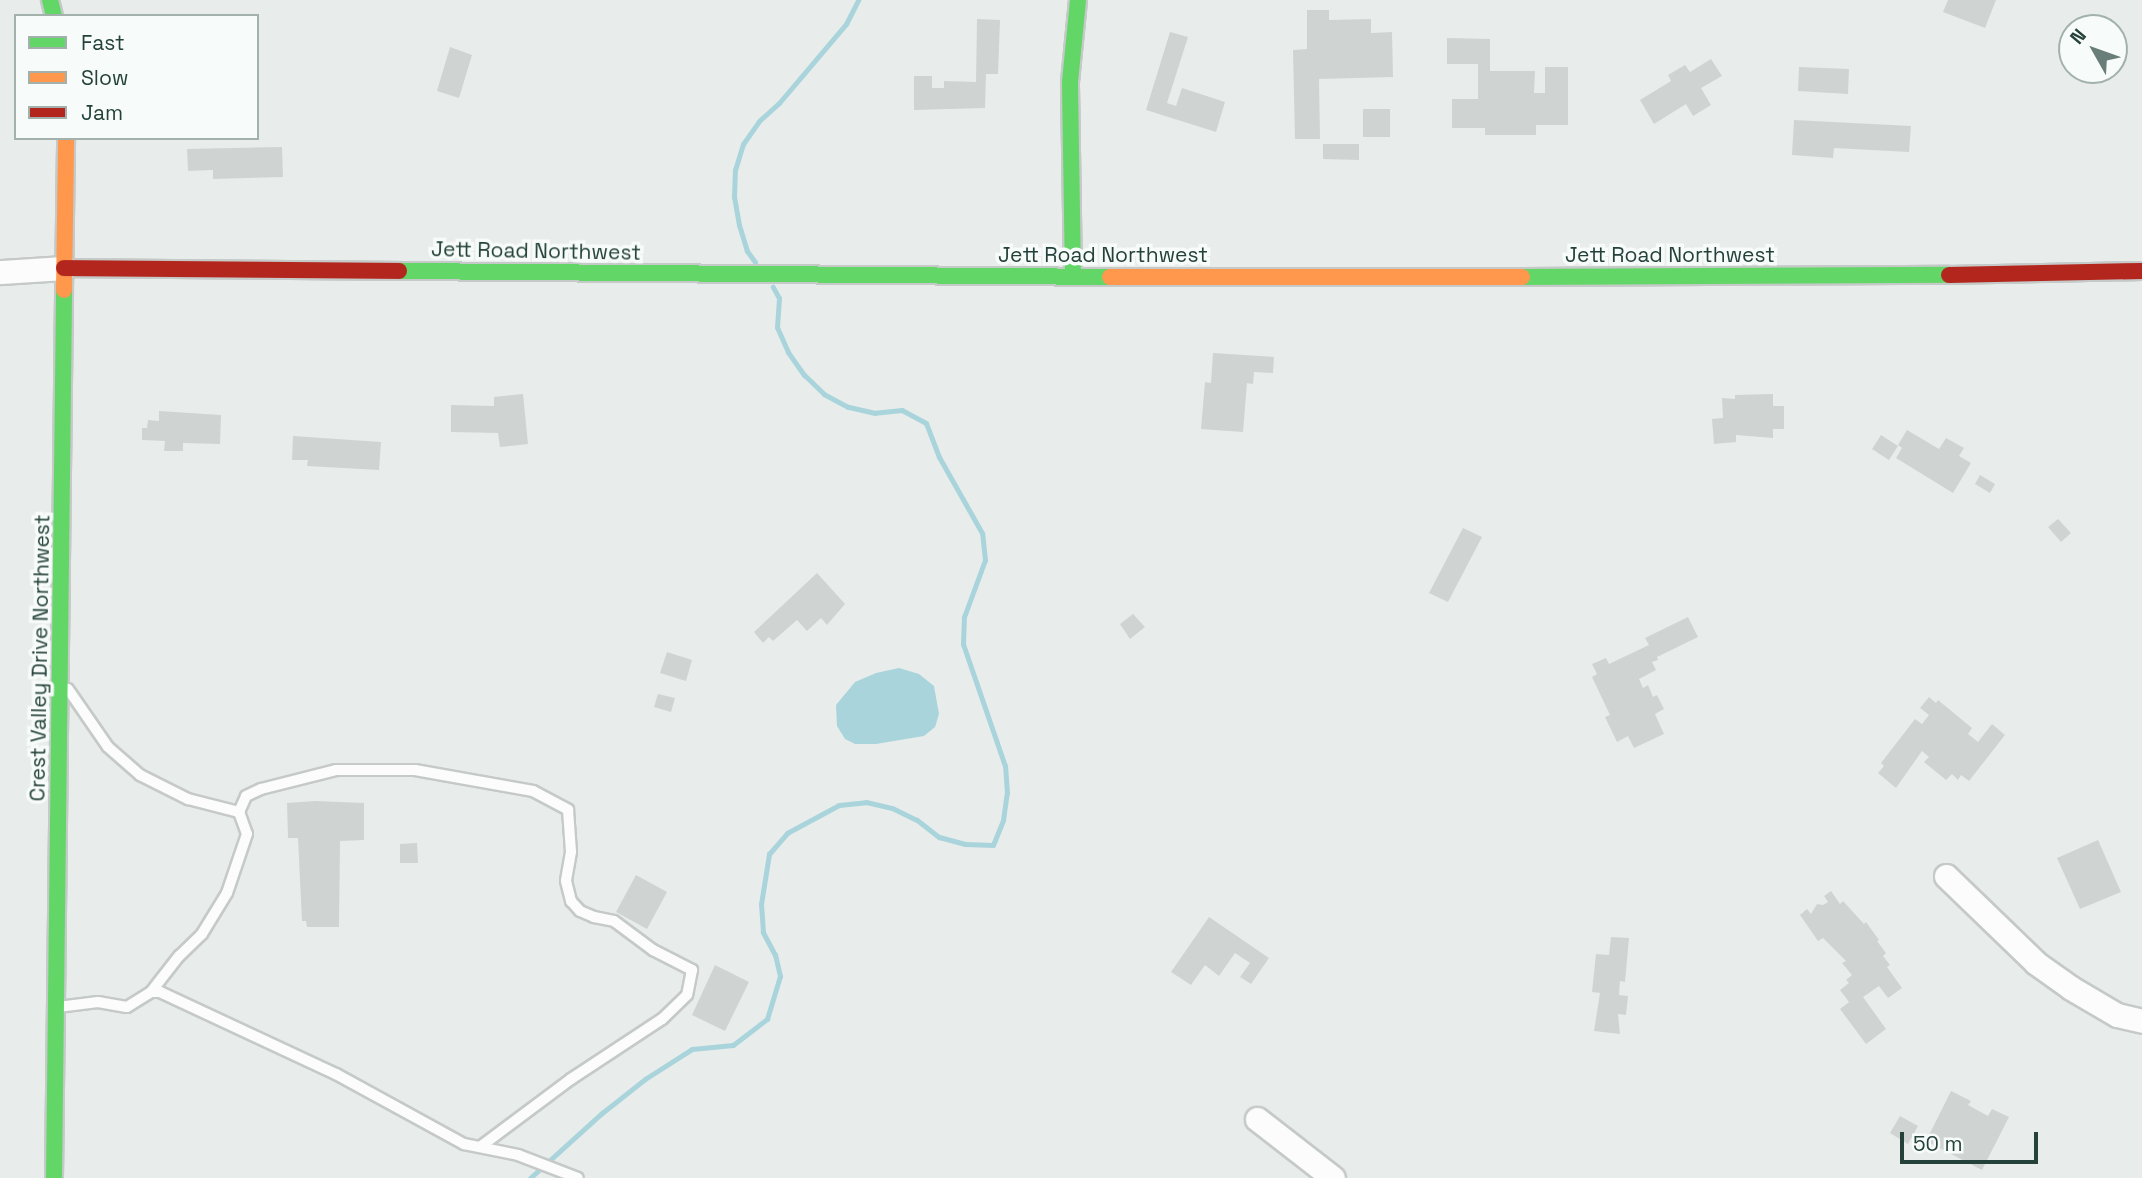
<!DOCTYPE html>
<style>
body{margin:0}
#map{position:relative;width:2142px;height:1178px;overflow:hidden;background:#e8edeb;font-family:"Space Grotesk",sans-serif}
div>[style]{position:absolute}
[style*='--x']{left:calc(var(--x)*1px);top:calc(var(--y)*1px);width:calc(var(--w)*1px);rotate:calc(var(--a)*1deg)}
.water>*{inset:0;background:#a9d4db}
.stream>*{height:5px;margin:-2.5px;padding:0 2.5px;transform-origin:2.5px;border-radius:2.5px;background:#a9d4db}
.building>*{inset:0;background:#cfd4d2}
.roads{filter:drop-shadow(2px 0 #c5cac8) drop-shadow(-2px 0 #c5cac8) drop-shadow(0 2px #c5cac8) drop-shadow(0 -2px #c5cac8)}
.lane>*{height:10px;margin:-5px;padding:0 5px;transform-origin:5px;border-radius:5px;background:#fcfcfc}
.street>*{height:23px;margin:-11.5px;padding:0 11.5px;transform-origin:11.5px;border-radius:11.5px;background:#fcfcfc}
.fast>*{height:16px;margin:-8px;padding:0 8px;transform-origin:8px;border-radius:8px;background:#63d668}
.slow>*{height:16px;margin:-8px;padding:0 8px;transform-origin:8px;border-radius:8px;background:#ff974d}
.jam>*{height:16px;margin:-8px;padding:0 8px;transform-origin:8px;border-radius:8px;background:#b3261e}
span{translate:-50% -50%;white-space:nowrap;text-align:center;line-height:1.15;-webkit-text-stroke:7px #f7fbf9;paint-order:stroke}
.street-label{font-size:21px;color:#24423a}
.legend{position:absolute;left:14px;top:14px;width:245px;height:126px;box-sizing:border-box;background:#f7fbf9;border:2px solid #a3b1ad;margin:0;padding:9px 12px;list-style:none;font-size:21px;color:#24423a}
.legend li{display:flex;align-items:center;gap:14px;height:35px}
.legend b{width:35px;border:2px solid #a3b1ad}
.north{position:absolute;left:2058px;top:14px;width:70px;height:70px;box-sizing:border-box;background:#f7fbf9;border:2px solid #a3b1ad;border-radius:50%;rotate:310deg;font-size:19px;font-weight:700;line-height:28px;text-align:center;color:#24423a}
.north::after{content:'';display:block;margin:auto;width:24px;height:32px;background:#697e78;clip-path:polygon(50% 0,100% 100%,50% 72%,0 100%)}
.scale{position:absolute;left:1900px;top:1132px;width:138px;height:32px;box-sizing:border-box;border:4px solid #24423a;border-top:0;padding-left:9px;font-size:21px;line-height:24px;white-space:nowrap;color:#24423a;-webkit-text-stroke:5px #f7fbf9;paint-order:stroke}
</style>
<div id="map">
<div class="water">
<i style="clip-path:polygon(899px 668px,919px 674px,934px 686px,939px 714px,935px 727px,924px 736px,876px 744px,855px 744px,845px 739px,837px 726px,836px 705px,855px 682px,876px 673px)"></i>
</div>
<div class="stream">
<i style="--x:755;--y:262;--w:14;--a:-126"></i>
<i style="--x:747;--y:251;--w:27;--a:-107"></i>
<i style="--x:739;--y:225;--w:28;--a:-100"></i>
<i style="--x:734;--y:197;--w:27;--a:-88"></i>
<i style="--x:735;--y:170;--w:27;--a:-73"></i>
<i style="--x:743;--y:144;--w:28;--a:-55"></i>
<i style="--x:759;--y:121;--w:27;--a:-42"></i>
<i style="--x:779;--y:103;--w:104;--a:-49.7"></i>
<i style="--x:846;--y:24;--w:27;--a:-63"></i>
<i style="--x:530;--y:1178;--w:97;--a:-42.1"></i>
<i style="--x:602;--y:1113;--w:55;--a:-38.3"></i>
<i style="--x:645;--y:1079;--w:56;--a:-32.6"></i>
<i style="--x:692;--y:1049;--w:41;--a:-5.6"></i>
<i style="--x:733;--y:1045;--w:43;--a:-37.4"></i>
<i style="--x:767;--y:1019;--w:45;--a:-73.2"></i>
<i style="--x:780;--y:976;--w:22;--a:-103"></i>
<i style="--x:775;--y:955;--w:26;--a:-118"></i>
<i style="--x:763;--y:932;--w:28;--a:-94"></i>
<i style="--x:761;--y:904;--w:51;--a:-80.9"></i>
<i style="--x:769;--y:854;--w:28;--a:-49"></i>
<i style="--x:787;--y:833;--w:59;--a:-28.3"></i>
<i style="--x:839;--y:805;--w:27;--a:-6"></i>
<i style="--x:866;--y:802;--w:27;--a:13"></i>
<i style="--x:892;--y:808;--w:28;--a:26"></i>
<i style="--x:917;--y:820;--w:28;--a:38"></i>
<i style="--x:939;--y:837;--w:27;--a:15"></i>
<i style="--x:965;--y:844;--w:28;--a:2"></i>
<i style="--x:993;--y:845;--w:27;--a:-68"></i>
<i style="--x:1003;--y:820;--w:27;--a:-82"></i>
<i style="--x:1007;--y:793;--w:27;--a:-94"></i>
<i style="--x:1005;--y:766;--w:129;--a:-109"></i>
<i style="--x:963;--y:644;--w:27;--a:-88"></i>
<i style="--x:964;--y:617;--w:61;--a:-69.8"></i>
<i style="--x:985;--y:560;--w:27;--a:-96"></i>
<i style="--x:982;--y:533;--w:87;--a:-119.5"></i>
<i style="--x:939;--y:457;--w:36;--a:-111"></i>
<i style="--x:926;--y:423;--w:27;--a:-152"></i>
<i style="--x:902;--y:410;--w:27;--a:174"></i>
<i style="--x:875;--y:413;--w:28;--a:-167"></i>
<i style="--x:848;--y:407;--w:27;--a:-152"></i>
<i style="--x:824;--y:394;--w:28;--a:-136"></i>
<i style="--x:804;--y:375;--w:28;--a:-125"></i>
<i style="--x:788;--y:352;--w:27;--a:-114"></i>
<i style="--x:777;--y:327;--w:29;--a:-86"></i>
<i style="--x:779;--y:298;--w:13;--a:-119"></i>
</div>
<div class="building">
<i style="clip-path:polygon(1948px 0,1996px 0,1985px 28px,1943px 12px)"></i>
<i style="clip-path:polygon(1307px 10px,1329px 10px,1329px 20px,1371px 19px,1371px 33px,1392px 32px,1393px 77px,1319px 79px,1320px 139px,1295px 139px,1293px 50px,1307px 49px)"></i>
<i style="clip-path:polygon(977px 19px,1000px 20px,998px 74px,986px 74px,985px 108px,914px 110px,914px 76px,932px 76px,932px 88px,944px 88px,944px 81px,976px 82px)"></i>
<i style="clip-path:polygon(1170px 32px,1188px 37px,1167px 103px,1176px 106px,1182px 88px,1225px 102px,1216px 132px,1146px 110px)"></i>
<i style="clip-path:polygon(1447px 38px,1490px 39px,1490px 71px,1535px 71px,1534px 93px,1545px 93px,1545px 67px,1568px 67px,1568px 125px,1536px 125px,1536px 135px,1485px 135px,1485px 128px,1452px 128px,1452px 99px,1478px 99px,1478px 64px,1447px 64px)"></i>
<i style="clip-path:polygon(450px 47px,472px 55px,459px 98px,437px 91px)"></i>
<i style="clip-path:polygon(1711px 59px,1722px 76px,1701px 88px,1711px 105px,1693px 116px,1686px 104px,1654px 124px,1640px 100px,1671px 81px,1668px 75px,1685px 65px,1690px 72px)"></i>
<i style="clip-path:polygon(1799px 67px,1849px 69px,1848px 94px,1798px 91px)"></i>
<i style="clip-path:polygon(1363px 109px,1390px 109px,1390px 137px,1363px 137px)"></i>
<i style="clip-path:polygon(1794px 120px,1911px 126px,1909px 152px,1834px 148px,1833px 158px,1792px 155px)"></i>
<i style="clip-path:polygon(1323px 144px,1359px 144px,1359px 160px,1323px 159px)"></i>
<i style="clip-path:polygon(282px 147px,283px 177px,213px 179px,213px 170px,188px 171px,187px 149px)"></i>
<i style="clip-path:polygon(1213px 353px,1274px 357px,1273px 373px,1254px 372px,1253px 384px,1247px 383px,1243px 432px,1201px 429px,1205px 382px,1211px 383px)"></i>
<i style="clip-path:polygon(523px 394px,528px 444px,500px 447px,498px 433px,451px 432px,451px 405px,494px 406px,494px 397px)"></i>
<i style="clip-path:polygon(1773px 394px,1773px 406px,1784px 406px,1784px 429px,1773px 429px,1773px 438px,1736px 435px,1736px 442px,1714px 444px,1712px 419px,1723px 418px,1722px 398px,1735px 399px,1735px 395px)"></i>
<i style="clip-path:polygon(159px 411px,221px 415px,220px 444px,183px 443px,183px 451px,164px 451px,165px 441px,142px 440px,142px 428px,147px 428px,148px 420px,159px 421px)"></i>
<i style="clip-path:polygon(1907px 430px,1939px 449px,1946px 438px,1964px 448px,1959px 456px,1971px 463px,1953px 493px,1896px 458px,1902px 448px,1898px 445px)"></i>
<i style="clip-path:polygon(1881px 435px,1898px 446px,1889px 460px,1872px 449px)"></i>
<i style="clip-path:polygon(293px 436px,381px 442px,379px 470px,307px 466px,308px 460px,292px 460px)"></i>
<i style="clip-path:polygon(1980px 475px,1995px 484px,1990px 493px,1975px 484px)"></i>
<i style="clip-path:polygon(2058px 519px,2071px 533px,2061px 542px,2048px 527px)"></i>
<i style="clip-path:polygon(1463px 528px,1482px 537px,1448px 602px,1429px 593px)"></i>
<i style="clip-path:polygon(817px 573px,845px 604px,827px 625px,821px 618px,807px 631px,797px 620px,773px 641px,769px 637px,763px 643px,754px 632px)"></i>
<i style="clip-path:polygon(1133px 614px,1145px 627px,1130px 639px,1120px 624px)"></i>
<i style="clip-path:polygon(1688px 617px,1698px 637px,1657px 657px,1658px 660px,1652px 662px,1656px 670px,1639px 679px,1643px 688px,1648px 685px,1653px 697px,1657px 695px,1664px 709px,1655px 714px,1664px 734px,1634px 748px,1628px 736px,1617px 742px,1605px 717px,1610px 715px,1592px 677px,1597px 674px,1592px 664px,1606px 658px,1609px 664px,1649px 645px,1645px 638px)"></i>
<i style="clip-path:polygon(667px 652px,692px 660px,686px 681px,660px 673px)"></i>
<i style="clip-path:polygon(658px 694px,675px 698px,671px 712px,654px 707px)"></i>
<i style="clip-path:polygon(1929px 697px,1936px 703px,1938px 700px,1972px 728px,1968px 734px,1978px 742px,1992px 724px,2005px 735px,1969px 781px,1961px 775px,1958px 780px,1952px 774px,1946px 780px,1924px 762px,1929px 757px,1922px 751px,1896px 788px,1878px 773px,1884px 766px,1881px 763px,1915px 719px,1922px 724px,1929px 715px,1920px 708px)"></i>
<i style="clip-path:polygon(315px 801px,364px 803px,364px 840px,340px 841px,339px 927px,307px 927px,306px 921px,302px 921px,298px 838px,288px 838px,287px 803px)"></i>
<i style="clip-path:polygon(2098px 840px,2121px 892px,2080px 909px,2057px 858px)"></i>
<i style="clip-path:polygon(417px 843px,418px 863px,400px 863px,400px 844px)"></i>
<i style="clip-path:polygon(636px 875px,667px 892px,647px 929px,616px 912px)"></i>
<i style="clip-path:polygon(1831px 891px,1840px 904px,1843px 901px,1864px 924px,1866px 922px,1879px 940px,1877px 941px,1886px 953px,1883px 956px,1890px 965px,1887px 967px,1902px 988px,1888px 998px,1879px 986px,1863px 997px,1886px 1029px,1866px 1044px,1840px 1009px,1849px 1002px,1840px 990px,1849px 983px,1846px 980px,1852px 975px,1842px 963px,1846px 961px,1823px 938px,1818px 941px,1800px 915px,1807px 909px,1811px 914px,1817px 904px,1823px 905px,1828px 902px,1824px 896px)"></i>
<i style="clip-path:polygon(1209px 917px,1269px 958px,1251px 984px,1240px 977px,1250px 963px,1235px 953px,1219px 976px,1205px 965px,1191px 985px,1171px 972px)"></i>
<i style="clip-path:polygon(1611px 937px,1629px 938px,1625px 982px,1620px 981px,1619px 995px,1628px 996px,1626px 1015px,1618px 1014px,1620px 1034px,1594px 1031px,1600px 993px,1592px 992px,1596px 954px,1609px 955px)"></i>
<i style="clip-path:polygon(715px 965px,749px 982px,725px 1031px,692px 1015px)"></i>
<i style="clip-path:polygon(1951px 1091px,1971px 1101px,1968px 1105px,1988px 1116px,1992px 1109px,2009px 1117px,1982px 1170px,1926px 1141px)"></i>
<i style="clip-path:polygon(1900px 1116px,1918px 1126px,1908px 1144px,1890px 1133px)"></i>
</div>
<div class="roads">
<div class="lane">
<i style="--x:68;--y:689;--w:70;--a:55.4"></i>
<i style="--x:108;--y:747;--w:43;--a:41.2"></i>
<i style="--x:140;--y:775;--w:54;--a:26.6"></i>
<i style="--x:188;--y:799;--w:53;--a:14.3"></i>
<i style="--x:239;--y:812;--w:23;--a:70"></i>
<i style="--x:247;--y:834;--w:62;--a:108.7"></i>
<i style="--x:227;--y:893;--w:48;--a:121.4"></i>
<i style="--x:202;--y:934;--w:32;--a:136"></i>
<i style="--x:179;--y:956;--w:46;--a:127.9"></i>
<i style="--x:239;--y:812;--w:17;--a:-66"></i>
<i style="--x:246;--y:796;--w:17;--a:-25"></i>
<i style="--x:261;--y:789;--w:77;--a:-14.2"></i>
<i style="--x:336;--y:770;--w:79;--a:0"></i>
<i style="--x:415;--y:770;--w:120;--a:10.1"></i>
<i style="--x:533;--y:791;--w:40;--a:28"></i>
<i style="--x:568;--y:810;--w:42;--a:85.9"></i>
<i style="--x:571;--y:852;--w:29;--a:100"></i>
<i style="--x:566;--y:881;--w:21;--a:76"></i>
<i style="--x:571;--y:901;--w:13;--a:48"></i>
<i style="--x:580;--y:911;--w:15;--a:23"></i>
<i style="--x:594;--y:917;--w:20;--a:11"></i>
<i style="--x:614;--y:921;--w:49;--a:36.6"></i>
<i style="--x:653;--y:950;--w:44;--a:27.1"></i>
<i style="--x:692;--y:970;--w:25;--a:101"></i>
<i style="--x:687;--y:995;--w:35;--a:136"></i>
<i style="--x:662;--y:1019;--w:109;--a:146.6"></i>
<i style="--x:571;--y:1079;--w:112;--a:143.3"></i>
<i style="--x:58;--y:1007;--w:40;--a:-7.1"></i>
<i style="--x:98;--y:1002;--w:29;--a:10"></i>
<i style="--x:127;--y:1007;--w:28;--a:-32"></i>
<i style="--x:151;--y:992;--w:9;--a:0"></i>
<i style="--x:160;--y:992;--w:194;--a:25"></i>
<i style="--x:336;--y:1074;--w:146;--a:28.7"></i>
<i style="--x:464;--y:1144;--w:55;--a:11.5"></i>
<i style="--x:518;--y:1155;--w:64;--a:21"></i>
</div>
<div class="street">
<i style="--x:0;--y:272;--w:64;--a:-3.6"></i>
<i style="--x:1946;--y:876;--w:125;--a:44"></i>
<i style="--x:2036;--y:963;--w:43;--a:35.5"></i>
<i style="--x:2071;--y:988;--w:53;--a:30.4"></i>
<i style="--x:2117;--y:1015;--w:26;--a:13"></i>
<i style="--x:1257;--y:1119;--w:96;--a:37.8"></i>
</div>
<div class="fast">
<i style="--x:50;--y:0;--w:16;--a:76"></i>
<i style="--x:399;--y:271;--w:711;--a:0.48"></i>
<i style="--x:1073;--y:277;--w:195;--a:-90.9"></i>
<i style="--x:1070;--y:82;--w:82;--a:-84.4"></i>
<i style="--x:1522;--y:277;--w:427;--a:-0.3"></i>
<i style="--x:54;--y:1178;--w:888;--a:-89.35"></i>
</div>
<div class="slow">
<i style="--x:1110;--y:277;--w:412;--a:0"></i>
<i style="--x:64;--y:290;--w:152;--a:-89.2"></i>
</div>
<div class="jam">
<i style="--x:64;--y:268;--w:335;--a:0.5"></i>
<i style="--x:1949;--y:275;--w:193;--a:-1.2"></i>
</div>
</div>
<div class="street-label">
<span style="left:536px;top:251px;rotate:1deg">Jett Road Northwest</span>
<span style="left:1103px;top:255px">Jett Road Northwest</span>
<span style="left:1670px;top:255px">Jett Road Northwest</span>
<span style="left:40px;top:658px;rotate:-89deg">Crest Valley Drive Northwest</span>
</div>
<ul class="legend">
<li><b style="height:9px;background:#63d668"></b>Fast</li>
<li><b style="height:9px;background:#ff974d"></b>Slow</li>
<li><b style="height:9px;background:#b3261e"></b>Jam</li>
</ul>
<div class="north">N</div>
<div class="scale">50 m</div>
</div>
